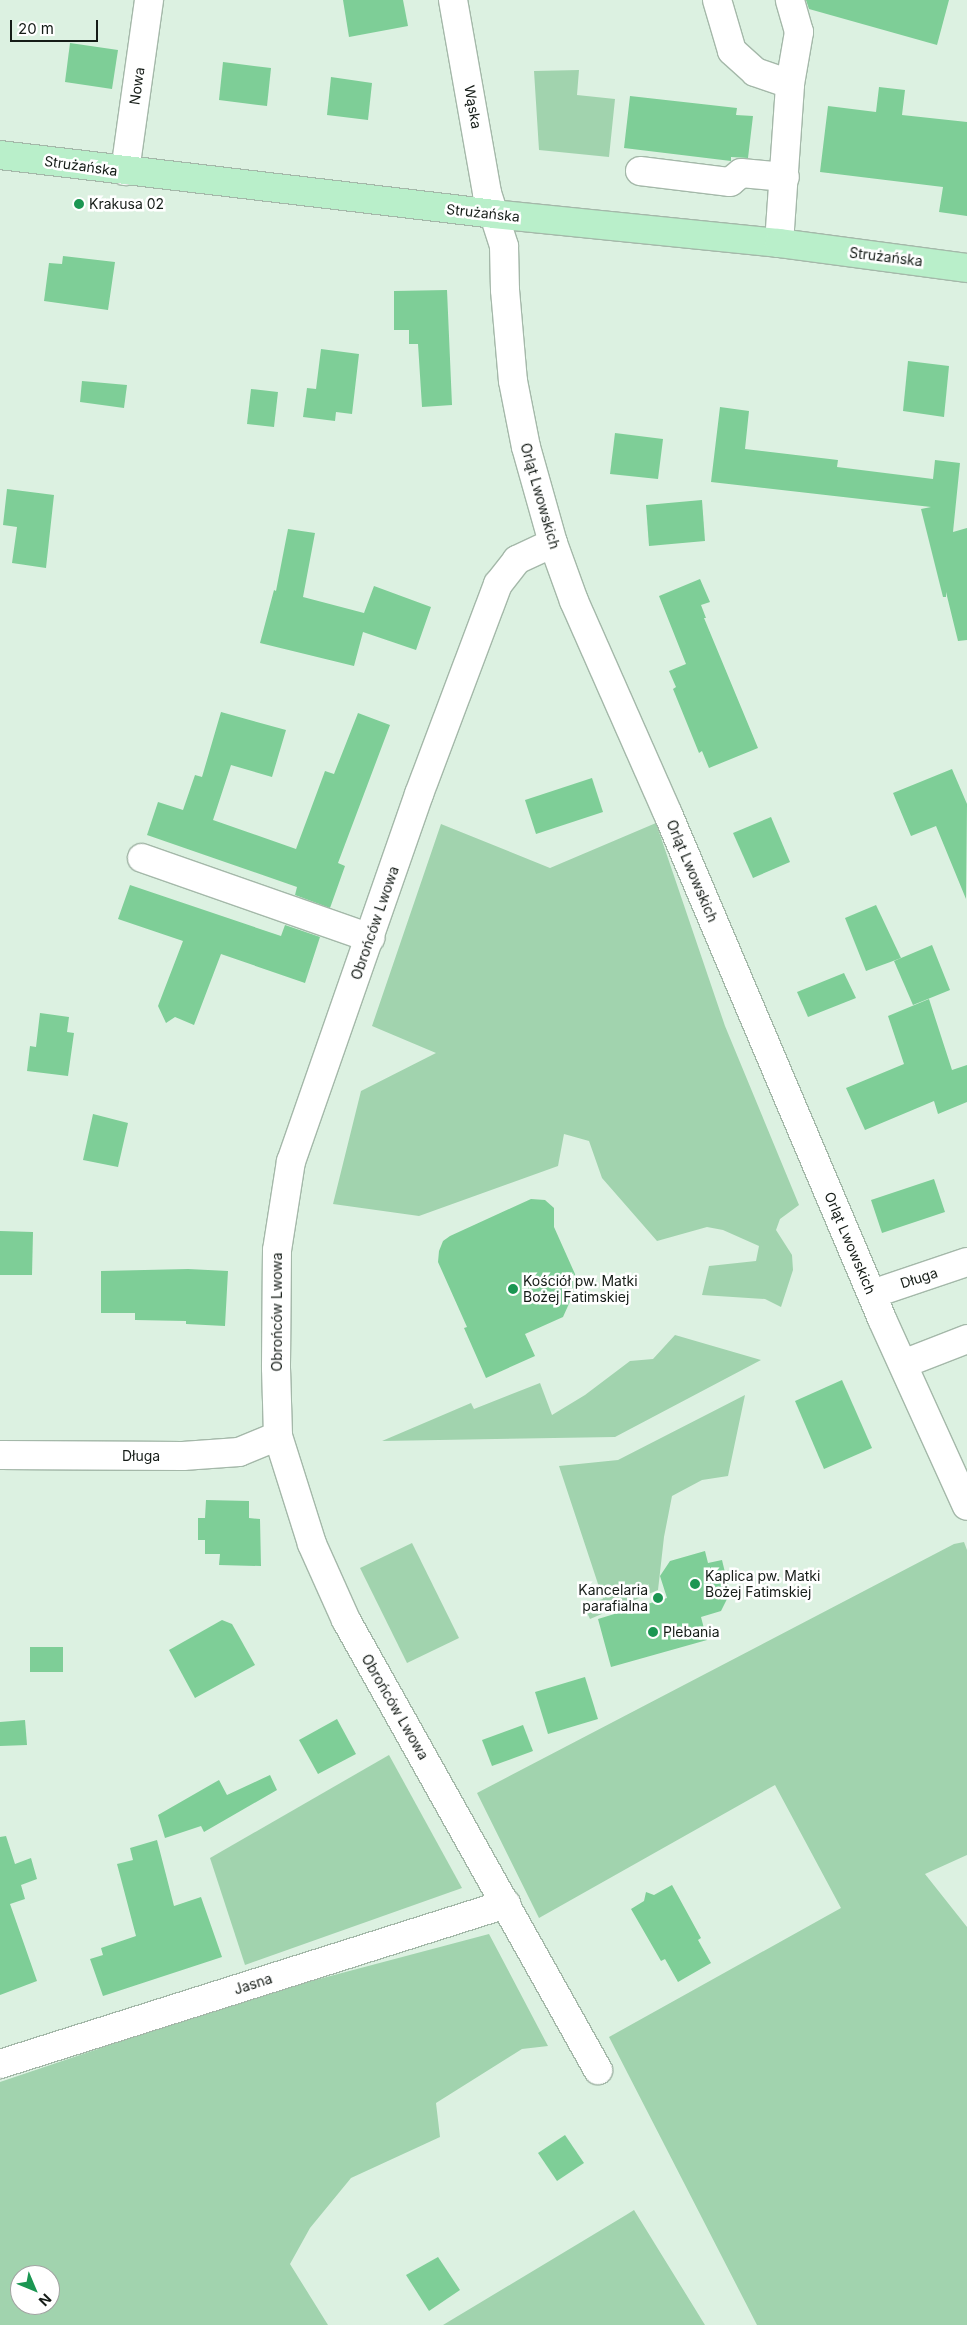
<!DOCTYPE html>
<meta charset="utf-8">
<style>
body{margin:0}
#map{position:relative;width:967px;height:2325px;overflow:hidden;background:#dcf1e1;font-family:Inter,sans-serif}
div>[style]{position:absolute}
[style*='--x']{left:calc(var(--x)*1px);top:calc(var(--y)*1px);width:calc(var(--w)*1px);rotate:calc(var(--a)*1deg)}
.green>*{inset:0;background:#a1d3ae}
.building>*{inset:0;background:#7ece97}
.roads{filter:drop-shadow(1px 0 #a4b8a9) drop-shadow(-1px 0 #a4b8a9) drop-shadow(0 1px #a4b8a9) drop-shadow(0 -1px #a4b8a9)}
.minor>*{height:28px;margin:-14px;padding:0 14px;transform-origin:14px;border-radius:14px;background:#fff}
.major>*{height:28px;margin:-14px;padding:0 14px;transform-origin:14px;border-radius:14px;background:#b9efca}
.dots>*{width:14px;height:14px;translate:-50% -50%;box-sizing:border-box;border:2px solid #fff;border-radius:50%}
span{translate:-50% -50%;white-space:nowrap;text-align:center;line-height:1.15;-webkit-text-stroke:5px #fff;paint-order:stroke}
.street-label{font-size:14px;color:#151c17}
.poi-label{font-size:14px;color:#151c17}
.left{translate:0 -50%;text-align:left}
.right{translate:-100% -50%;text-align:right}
.north{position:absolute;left:10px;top:2265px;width:50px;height:50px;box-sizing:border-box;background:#fff;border:1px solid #a1a4a2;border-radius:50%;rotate:135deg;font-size:14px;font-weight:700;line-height:20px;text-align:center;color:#151c17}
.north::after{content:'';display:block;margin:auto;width:18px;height:22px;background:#1b9652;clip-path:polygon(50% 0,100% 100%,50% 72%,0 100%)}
.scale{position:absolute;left:10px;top:20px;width:88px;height:22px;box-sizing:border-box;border:2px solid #151c17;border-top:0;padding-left:6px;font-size:15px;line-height:18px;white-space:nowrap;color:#151c17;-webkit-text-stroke:4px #fff;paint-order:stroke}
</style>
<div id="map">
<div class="green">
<i style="clip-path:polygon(579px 70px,577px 95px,615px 99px,609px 157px,539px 150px,534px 71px)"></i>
<i style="clip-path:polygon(656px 823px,725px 1026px,799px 1205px,780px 1219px,776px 1230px,792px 1255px,793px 1270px,781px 1307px,765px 1299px,702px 1295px,709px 1266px,756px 1261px,759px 1246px,723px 1230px,707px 1227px,657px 1241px,602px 1178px,589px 1141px,564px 1134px,558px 1166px,419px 1216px,333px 1204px,361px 1091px,436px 1053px,372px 1026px,441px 824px,550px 868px)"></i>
<i style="clip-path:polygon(675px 1335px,761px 1360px,615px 1437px,382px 1441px,471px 1403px,474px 1409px,540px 1383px,552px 1415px,585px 1395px,630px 1361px,653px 1359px)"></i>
<i style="clip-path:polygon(745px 1395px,728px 1476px,702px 1480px,672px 1496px,664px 1537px,658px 1590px,590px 1619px,583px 1604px,603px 1599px,559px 1466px,618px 1460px)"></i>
<i style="clip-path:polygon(964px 1542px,967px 1550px,967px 1855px,925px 1874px,967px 1927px,967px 2325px,757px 2325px,609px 2037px,841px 1908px,775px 1785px,539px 1918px,477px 1793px,954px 1544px)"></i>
<i style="clip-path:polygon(412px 1543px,459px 1638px,407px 1663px,360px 1568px)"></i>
<i style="clip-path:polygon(389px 1755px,462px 1888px,245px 1965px,210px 1858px)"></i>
<i style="clip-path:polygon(evenodd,489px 1934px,548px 2046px,522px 2049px,436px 2103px,440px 2137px,351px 2178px,310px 2228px,290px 2264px,328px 2325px,0 2325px,0 2082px,255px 1996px,489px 1934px,20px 2275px,50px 2275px,50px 2305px,20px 2305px,20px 2275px)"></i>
<i style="clip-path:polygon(634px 2210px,705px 2325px,443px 2325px,626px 2215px)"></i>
</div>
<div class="building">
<i style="clip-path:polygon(343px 0,403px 0,408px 26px,349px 37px)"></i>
<i style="clip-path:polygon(806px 0,949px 0,937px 45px,809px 9px)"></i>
<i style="clip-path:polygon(70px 43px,118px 50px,112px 89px,65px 82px)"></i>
<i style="clip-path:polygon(223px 62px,271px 68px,267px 106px,219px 100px)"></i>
<i style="clip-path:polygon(331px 77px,372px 83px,368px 120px,327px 115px)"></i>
<i style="clip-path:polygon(879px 87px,905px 90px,902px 115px,967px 122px,967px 216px,939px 212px,943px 187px,820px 172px,828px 106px,876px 112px)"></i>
<i style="clip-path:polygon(630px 96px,737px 108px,736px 115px,753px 116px,748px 158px,731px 157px,731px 161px,624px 148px)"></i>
<i style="clip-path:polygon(63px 256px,115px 262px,108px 310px,44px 301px,49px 263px,62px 264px)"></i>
<i style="clip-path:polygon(447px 290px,452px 405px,422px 407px,418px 344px,409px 344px,409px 330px,394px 330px,394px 291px)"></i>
<i style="clip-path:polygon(321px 349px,359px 354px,352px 414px,336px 412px,335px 421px,303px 417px,307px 388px,316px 389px)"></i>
<i style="clip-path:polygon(908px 361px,949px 366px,944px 417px,903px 411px)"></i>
<i style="clip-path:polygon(82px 381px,127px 385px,124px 408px,80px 402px)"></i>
<i style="clip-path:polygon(251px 389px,278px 392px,274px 427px,247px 424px)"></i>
<i style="clip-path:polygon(720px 407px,749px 411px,745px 449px,838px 460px,837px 467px,933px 479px,935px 460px,960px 463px,953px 532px,967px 528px,967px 640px,958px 641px,946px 592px,946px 597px,943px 597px,921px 509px,931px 507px,711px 482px)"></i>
<i style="clip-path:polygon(615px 433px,663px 439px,658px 479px,610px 474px)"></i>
<i style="clip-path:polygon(7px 489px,54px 495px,46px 568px,12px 563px,17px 527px,3px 525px)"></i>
<i style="clip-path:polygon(702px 500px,705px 541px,649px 546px,646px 505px)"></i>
<i style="clip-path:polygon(288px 529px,315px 533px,303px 597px,364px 613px,374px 586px,431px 607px,416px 650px,363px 632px,354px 666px,260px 643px,274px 590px,276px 591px)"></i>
<i style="clip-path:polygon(700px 579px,710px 602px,701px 605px,706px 618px,704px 618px,758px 748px,709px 768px,702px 751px,699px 753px,673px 689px,676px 687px,669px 671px,686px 664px,659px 596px)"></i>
<i style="clip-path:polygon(221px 712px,286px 730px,272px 777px,231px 765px,213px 820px,296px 849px,325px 771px,334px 774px,358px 713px,390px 725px,338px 863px,345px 866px,330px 908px,295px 895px,297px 887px,147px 835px,158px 802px,183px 810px,195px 775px,202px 777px)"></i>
<i style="clip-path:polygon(952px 769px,967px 804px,966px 899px,936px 826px,911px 836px,893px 793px)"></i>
<i style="clip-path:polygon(592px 778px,603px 812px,536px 834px,525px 800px)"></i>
<i style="clip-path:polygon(771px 817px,790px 862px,753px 878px,733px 833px)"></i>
<i style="clip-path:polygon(130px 885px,281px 936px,285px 925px,320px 937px,305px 983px,221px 954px,194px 1025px,175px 1017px,166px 1023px,158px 1006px,183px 941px,118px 919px)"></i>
<i style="clip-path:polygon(876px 905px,901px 958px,866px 971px,845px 918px)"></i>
<i style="clip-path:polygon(932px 945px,950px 990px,913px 1005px,894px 961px)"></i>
<i style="clip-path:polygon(844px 973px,856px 998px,808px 1017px,797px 992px)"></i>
<i style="clip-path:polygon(929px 999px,952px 1070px,967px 1065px,967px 1102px,938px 1114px,934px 1101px,865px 1130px,846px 1088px,904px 1064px,888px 1016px)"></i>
<i style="clip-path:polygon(40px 1013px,69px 1017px,67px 1032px,74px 1033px,68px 1076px,27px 1071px,30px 1046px,36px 1047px)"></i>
<i style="clip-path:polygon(93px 1114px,128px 1123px,118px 1167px,83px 1160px)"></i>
<i style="clip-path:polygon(934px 1179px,945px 1212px,882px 1233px,871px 1200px)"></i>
<i style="clip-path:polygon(531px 1199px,545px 1200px,554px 1208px,554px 1227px,575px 1274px,576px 1288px,563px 1317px,525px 1334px,535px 1356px,486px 1378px,464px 1328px,467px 1327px,438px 1262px,439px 1251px,443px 1241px,450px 1236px)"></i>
<i style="clip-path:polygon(0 1231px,33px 1232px,32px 1275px,0 1275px)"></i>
<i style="clip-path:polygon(188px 1269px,228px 1271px,225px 1326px,186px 1324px,186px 1321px,135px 1320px,135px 1313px,101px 1313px,101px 1271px)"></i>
<i style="clip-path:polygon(842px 1380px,872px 1448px,824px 1469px,795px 1401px)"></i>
<i style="clip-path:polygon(206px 1500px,249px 1501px,249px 1518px,260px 1519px,261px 1566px,219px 1565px,220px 1554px,205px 1554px,205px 1540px,198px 1540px,198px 1518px,205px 1518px)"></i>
<i style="clip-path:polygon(705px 1551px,708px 1563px,722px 1560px,730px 1593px,721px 1611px,701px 1617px,707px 1640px,611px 1667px,598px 1619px,667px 1598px,660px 1576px,670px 1561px)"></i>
<i style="clip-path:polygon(222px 1620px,232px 1624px,255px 1665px,195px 1698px,169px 1650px)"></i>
<i style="clip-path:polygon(30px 1647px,63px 1647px,63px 1672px,30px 1672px)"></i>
<i style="clip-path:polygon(585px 1677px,598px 1719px,548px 1734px,535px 1692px)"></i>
<i style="clip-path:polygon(337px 1719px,356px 1754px,318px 1774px,299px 1740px)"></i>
<i style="clip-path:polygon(25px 1720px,27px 1745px,0 1746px,0 1722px)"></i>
<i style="clip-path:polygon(523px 1725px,533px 1751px,492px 1766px,482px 1740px)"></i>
<i style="clip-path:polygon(270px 1775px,277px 1790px,204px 1832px,201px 1826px,165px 1838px,158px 1815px,219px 1780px,227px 1795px)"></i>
<i style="clip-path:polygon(6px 1836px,15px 1864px,31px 1858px,37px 1879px,21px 1885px,25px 1899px,10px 1904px,37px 1981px,0 1995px,0 1837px)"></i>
<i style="clip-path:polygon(157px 1840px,174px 1906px,201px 1897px,222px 1957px,103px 1996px,90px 1959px,103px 1955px,101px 1948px,136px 1936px,117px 1864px,133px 1860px,130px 1848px)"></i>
<i style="clip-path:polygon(672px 1885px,701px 1938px,698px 1940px,711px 1963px,678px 1982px,665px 1959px,661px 1961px,631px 1909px,644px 1901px,646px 1892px,654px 1895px)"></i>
<i style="clip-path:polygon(565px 2135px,584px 2163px,557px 2181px,538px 2153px)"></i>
<i style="clip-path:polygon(438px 2257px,460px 2290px,429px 2311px,406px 2275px)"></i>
</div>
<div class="roads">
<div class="minor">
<i style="--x:453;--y:0;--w:196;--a:80"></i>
<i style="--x:487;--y:193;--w:56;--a:72.2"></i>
<i style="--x:504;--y:246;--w:44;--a:88.7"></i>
<i style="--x:505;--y:290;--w:91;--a:85"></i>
<i style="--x:513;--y:381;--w:67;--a:78.9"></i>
<i style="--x:526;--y:447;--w:100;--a:74.3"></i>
<i style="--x:553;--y:543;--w:62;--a:70.1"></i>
<i style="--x:574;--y:601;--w:233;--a:66.2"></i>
<i style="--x:668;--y:814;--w:548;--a:67.03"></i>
<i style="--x:882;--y:1319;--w:205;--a:65.6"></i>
<i style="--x:717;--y:0;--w:53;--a:73.6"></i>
<i style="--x:732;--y:51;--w:31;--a:42"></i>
<i style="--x:755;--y:72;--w:37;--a:19"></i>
<i style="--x:125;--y:171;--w:173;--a:-82"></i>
<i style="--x:640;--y:171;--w:91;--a:7"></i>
<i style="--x:730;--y:182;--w:14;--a:-39"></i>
<i style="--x:741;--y:173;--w:44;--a:5.2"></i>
<i style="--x:779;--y:243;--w:159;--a:-86"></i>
<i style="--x:790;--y:84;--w:53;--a:-80.2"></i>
<i style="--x:799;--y:32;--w:33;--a:-106"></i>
<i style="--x:553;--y:543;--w:40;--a:155"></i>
<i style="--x:517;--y:560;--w:31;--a:128"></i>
<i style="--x:498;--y:584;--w:224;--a:110.6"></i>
<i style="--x:419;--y:794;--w:389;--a:109.2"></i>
<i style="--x:291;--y:1161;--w:90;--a:98.9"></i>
<i style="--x:277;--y:1250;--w:118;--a:90.5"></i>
<i style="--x:276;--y:1368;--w:68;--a:88.3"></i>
<i style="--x:278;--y:1436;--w:113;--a:72.5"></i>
<i style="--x:312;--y:1544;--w:83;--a:65.9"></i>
<i style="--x:346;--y:1620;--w:516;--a:60.75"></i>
<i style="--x:142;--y:858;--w:242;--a:19.3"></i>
<i style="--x:872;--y:1294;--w:100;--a:-18.6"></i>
<i style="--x:903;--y:1364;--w:69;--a:-21.3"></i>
<i style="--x:0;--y:1455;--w:183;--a:0.3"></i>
<i style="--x:183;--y:1456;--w:56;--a:-4.1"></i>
<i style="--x:239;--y:1452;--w:42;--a:-22.3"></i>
<i style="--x:0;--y:2064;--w:531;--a:-17.55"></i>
</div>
<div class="major">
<i style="--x:0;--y:155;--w:497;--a:6.8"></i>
<i style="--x:493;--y:214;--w:287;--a:5.8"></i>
<i style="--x:779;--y:243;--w:190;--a:7.6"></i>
</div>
</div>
<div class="dots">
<i style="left:79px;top:204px;background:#1b9652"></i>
<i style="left:513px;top:1289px;background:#1b9652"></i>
<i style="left:695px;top:1584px;background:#1b9652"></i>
<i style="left:658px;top:1598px;background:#1b9652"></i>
<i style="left:653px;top:1632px;background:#1b9652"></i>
</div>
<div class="street-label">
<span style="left:137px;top:86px;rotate:-82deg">Nowa</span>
<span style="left:473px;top:107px;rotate:80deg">Wąska</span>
<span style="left:81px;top:166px;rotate:8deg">Strużańska</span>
<span style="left:483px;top:213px;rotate:6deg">Strużańska</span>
<span style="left:886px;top:257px;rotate:7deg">Strużańska</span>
<span style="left:540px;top:496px;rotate:74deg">Orląt Lwowskich</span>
<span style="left:692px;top:871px;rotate:67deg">Orląt Lwowskich</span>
<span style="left:375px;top:923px;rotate:-71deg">Obrońców Lwowa</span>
<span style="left:850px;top:1243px;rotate:67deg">Orląt Lwowskich</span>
<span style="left:919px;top:1278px;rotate:-18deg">Długa</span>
<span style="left:277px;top:1312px;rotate:-90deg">Obrońców Lwowa</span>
<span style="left:141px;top:1456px">Długa</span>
<span style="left:395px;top:1707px;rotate:60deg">Obrońców Lwowa</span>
<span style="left:253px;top:1984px;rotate:-18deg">Jasna</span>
</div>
<div class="poi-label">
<span class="left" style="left:89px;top:204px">Krakusa 02</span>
<span class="left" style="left:523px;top:1289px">Kościół pw. Matki<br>Bożej Fatimskiej</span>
<span class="left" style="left:705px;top:1584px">Kaplica pw. Matki<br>Bożej Fatimskiej</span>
<span class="right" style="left:648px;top:1598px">Kancelaria<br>parafialna</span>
<span class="left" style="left:663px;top:1632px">Plebania</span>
</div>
<div class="north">N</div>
<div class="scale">20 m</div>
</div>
